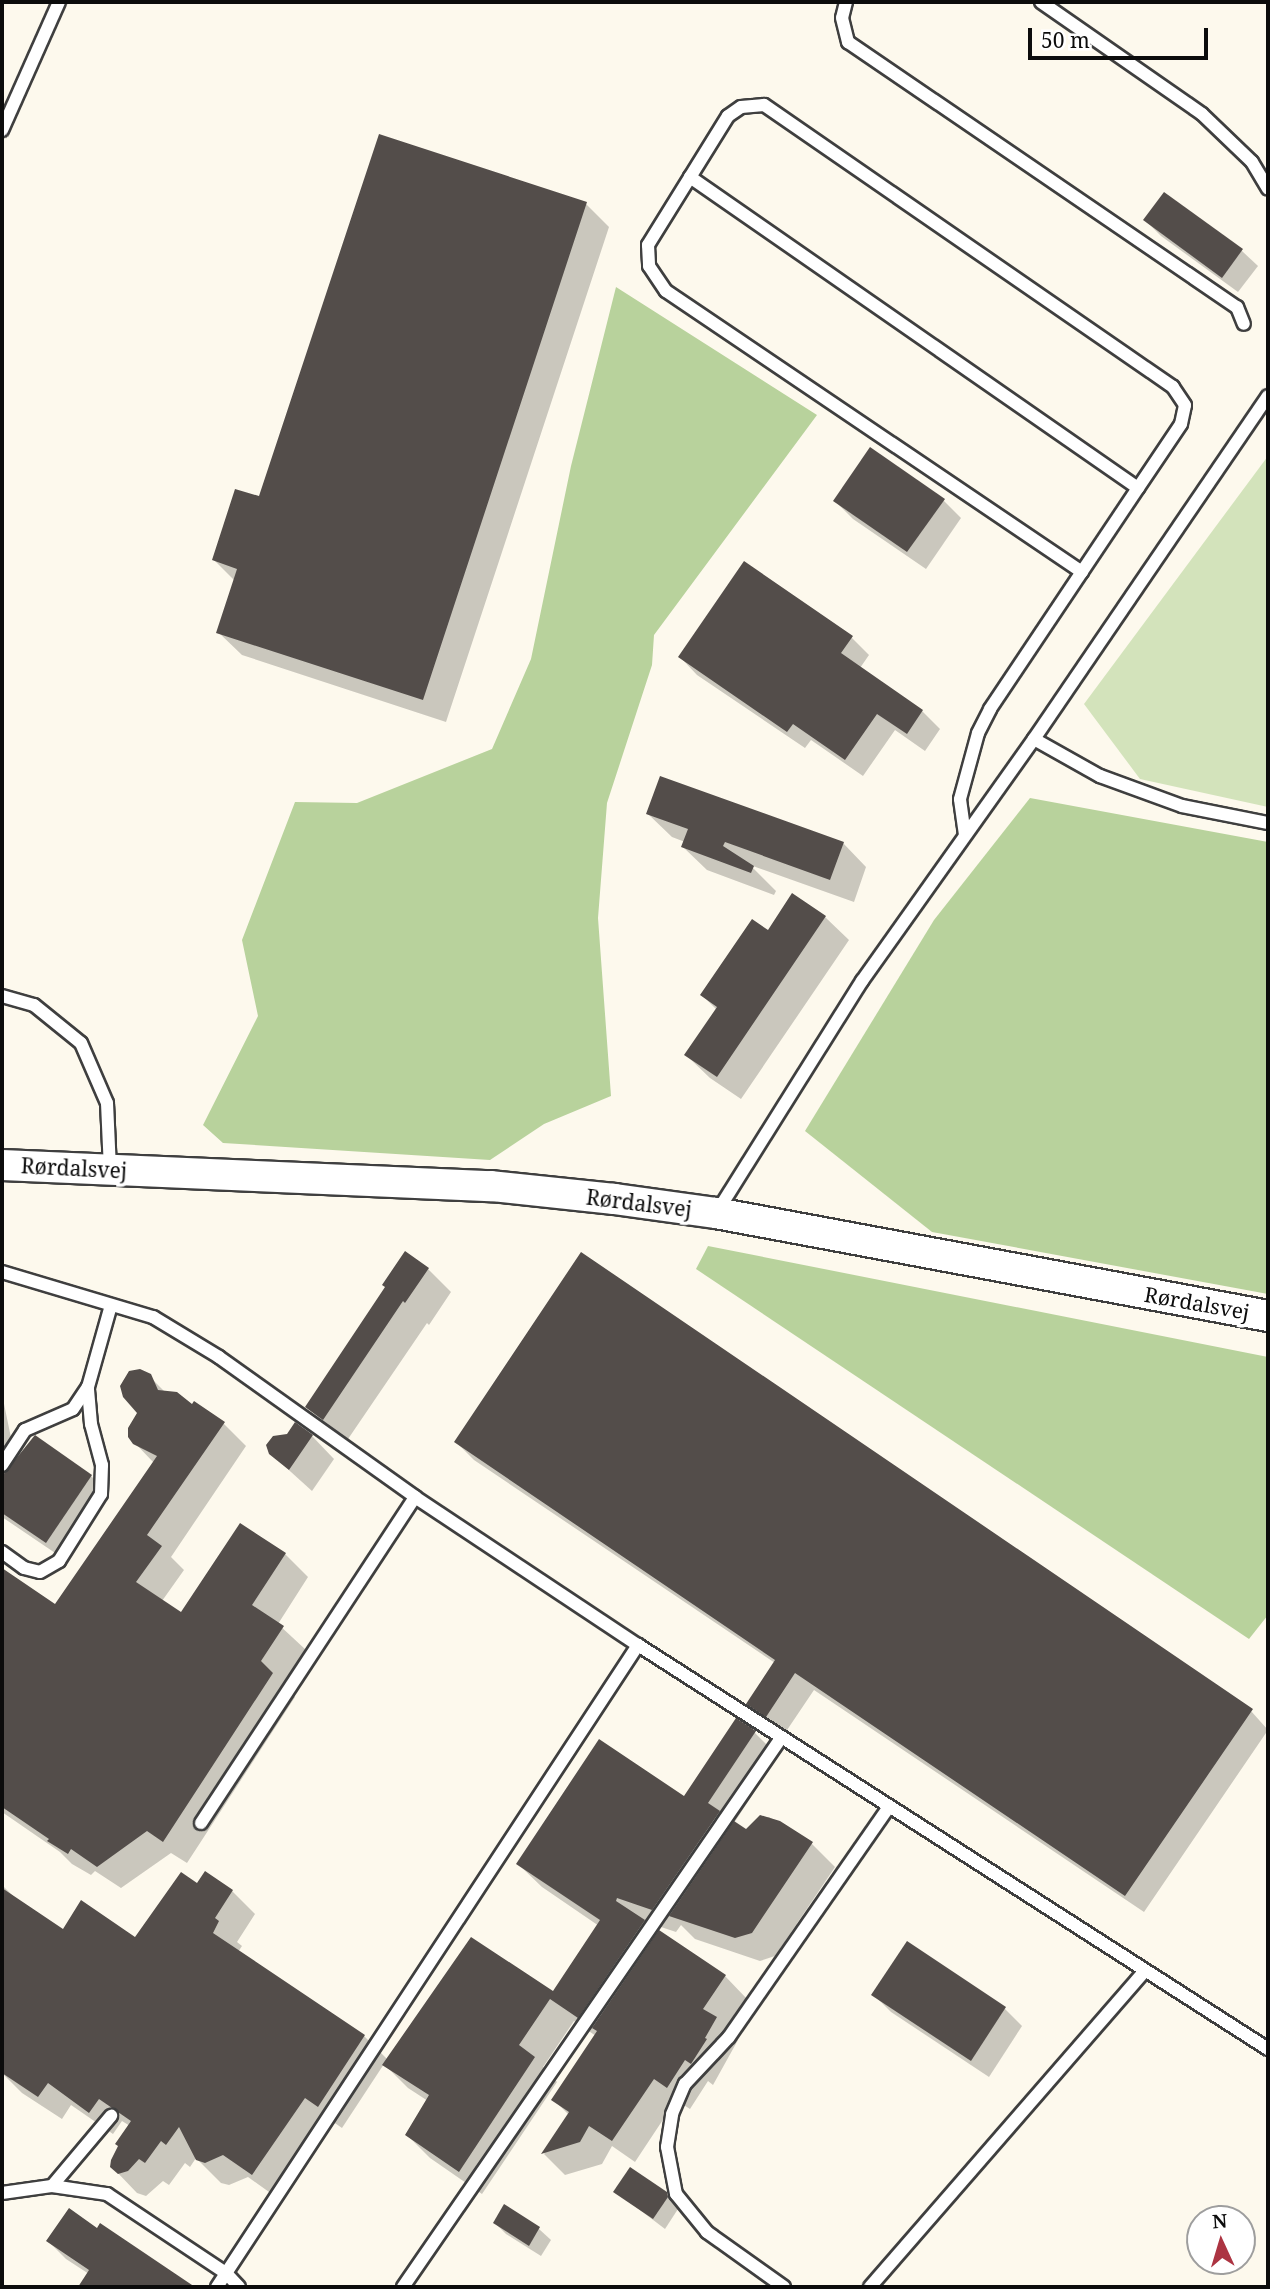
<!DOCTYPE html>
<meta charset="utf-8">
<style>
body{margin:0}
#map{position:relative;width:1270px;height:2289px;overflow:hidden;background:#fdf9ed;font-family:"Noto Serif",serif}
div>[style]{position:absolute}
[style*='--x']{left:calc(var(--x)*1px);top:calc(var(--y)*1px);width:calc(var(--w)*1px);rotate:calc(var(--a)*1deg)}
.green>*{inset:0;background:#d3e3bb}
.forest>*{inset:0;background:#b8d29c}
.shadow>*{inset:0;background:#0003}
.building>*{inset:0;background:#534d4a}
.roads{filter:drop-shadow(2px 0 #3f3f3f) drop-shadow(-2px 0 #3f3f3f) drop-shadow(0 2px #3f3f3f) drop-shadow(0 -2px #3f3f3f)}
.service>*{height:12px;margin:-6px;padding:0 6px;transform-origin:6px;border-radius:6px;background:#fff}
.tertiary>*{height:30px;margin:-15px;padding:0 15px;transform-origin:15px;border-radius:15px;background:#fff}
span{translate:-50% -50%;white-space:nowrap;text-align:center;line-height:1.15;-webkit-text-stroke:7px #fff;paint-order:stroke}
.street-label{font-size:21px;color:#0c0c0c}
.frame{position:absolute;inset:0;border:4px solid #0c0c0c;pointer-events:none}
.north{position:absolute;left:1186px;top:2205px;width:70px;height:70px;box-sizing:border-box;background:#fff;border:2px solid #9e9e9e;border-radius:50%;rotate:356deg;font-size:19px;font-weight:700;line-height:28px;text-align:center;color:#0c0c0c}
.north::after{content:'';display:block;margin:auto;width:24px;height:32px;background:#ac3442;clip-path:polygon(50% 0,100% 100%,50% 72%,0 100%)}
.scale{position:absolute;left:1028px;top:28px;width:180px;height:32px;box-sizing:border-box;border:4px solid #0c0c0c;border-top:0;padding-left:9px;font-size:21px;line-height:24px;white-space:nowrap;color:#0c0c0c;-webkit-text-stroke:5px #fff;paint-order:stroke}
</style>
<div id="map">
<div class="green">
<i style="clip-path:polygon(1268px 456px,1268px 807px,1140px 779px,1084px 704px)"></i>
</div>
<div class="forest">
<i style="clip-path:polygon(616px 287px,817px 415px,654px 635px,652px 665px,607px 803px,598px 918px,611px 1096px,544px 1124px,490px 1160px,223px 1143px,203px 1125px,258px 1016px,242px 940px,295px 802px,357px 803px,492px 749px,531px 659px,571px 466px)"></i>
<i style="clip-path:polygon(1030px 798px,1268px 842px,1268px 1294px,932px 1232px,805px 1131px,934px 920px)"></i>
<i style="clip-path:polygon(708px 1246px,1268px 1357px,1268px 1615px,1249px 1639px,696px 1269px)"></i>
</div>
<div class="shadow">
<i style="clip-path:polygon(586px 204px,609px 227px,446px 722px,242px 655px,218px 632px,235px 581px,214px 560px,260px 498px)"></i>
<i style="clip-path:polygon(1145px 220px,1242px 251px,1258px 266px,1238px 292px,1161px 236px)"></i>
<i style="clip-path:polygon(943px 500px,961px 518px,926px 569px,853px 519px,835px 501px)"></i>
<i style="clip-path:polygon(851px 637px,869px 655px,860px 668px,922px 711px,940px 729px,925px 751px,895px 730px,863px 776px,811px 740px,805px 748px,697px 675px,680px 657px)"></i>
<i style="clip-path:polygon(648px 814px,843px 843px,866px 867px,854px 902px,750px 865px,776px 891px,774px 895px,707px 870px,683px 847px,685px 842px,672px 837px)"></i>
<i style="clip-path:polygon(793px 895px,825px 917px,849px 940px,741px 1099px,710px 1078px,686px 1055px,717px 1010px,702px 995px,768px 932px)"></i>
<i style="clip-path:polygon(428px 1269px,451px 1292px,429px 1325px,427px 1323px,346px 1442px,307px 1407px)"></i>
<i style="clip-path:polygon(145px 1372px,166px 1393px,223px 1423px,246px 1446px,171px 1557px,184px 1570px,162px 1601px,181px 1615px,285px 1554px,308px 1577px,278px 1624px,306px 1650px,283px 1685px,295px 1697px,187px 1863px,171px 1853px,121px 1888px,95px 1871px,91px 1875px,72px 1864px,60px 1852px,2px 1812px,2px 1570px,55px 1606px,154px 1463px,132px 1440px,139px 1413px,122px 1391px,123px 1381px,130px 1373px)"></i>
<i style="clip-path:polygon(2px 1394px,16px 1462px,35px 1438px,91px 1476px,109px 1494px,64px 1559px,2px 1517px)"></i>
<i style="clip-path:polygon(312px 1436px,334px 1459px,312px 1491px,270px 1453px)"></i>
<i style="clip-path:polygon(456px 1442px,1251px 1711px,1268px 1730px,1144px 1912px,814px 1690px,785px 1733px,766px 1721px,748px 1703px,775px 1663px,474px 1460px)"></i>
<i style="clip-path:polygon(736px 1721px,755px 1733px,778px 1756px,734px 1823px,747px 1832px,761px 1817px,769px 1817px,811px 1843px,835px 1867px,775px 1956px,760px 1961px,695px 1939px,681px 1925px,676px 1932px,643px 1921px,658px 1936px,660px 1932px,725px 1976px,747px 1999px,727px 2029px,738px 2040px,713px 2085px,708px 2081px,690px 2109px,676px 2100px,635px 2162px,612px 2146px,602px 2164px,565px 2175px,544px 2154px,569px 2115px,553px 2099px,596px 2036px,574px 2021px,543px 2067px,557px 2082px,482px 2194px,430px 2158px,407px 2135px,428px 2101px,408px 2088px,384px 2064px,342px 2128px,329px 2119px,276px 2197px,248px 2177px,229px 2185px,221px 2183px,196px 2158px,190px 2167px,185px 2163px,169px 2185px,163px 2181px,146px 2196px,137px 2193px,114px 2169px,130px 2126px,122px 2121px,113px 2134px,71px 2105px,62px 2119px,22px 2093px,2px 2073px,2px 1885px,19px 1902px,63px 1932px,136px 1940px,198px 1885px,232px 1891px,255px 1914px,237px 1942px,242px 1946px,238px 1952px,364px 2036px,388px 2060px,553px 1994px,599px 1926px,542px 1887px,518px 1864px,684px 1798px)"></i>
<i style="clip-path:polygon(874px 1995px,1005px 2009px,1022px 2026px,989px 2077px,891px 2012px)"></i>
<i style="clip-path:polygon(615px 2191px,666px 2193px,678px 2209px,665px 2229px)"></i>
<i style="clip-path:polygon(505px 2207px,539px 2229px,551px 2240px,541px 2256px,506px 2234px,495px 2223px)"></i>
<i style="clip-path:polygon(98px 2230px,181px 2280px,188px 2287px,80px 2287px,89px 2274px,66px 2259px,48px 2241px)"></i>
</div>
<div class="building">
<i style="clip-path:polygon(379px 134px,587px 202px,423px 700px,216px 633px,237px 569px,212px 560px,235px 489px,259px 496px)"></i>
<i style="clip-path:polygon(1164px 192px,1243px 249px,1222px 278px,1143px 220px)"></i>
<i style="clip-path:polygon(870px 447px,945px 499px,907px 552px,833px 501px)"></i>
<i style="clip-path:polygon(744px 561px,853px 636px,841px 653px,923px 710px,907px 734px,877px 714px,845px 760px,793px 724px,787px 732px,678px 657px)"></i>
<i style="clip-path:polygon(660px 776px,844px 842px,830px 880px,725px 842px,723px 846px,754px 866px,751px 873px,681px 847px,688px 829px,646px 814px)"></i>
<i style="clip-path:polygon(792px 893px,826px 916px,717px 1077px,684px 1055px,717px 1007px,700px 995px,752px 919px,768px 930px)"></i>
<i style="clip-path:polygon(405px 1251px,429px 1268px,405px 1303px,403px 1301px,323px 1420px,305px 1407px,385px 1287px,382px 1285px)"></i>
<i style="clip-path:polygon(581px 1252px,1253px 1709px,1125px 1896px,795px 1673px,766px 1717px,746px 1704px,775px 1660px,454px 1442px)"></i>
<i style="clip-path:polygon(140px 1369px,151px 1374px,158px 1390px,177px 1392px,192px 1404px,194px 1401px,225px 1422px,147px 1535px,162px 1546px,136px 1582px,181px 1612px,240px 1523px,286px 1553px,252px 1605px,284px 1626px,261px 1661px,273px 1673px,163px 1842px,147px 1831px,97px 1867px,71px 1849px,68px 1854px,47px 1841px,49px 1839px,2px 1807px,2px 1568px,55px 1604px,157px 1456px,133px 1444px,128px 1437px,128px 1428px,137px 1413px,123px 1397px,120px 1386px,129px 1371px)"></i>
<i style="clip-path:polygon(295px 1422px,313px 1435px,289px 1470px,269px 1454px,266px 1445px,273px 1436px,287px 1434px)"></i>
<i style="clip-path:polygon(35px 1435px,92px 1475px,46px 1543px,2px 1513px,2px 1476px)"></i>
<i style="clip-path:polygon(736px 1718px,756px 1731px,708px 1803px,720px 1811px,652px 1910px,617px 1898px,616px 1901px,645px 1920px,578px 2018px,550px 1999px,519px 2045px,535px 2057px,459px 2172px,405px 2135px,429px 2095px,382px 2065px,471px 1937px,553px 1991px,600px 1920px,516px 1864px,599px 1739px,684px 1796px)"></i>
<i style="clip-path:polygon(760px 1815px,780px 1821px,813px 1842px,752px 1933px,735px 1938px,669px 1916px,734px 1821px,746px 1829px)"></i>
<i style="clip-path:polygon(205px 1871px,233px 1890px,215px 1918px,219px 1921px,213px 1933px,365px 2035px,318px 2107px,305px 2098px,252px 2175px,223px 2155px,205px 2163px,196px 2160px,179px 2127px,166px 2145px,161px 2141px,145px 2163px,139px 2159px,128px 2171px,118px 2174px,110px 2167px,111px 2160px,118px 2146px,115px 2144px,131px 2121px,99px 2099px,89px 2113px,48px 2083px,38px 2097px,2px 2073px,2px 1888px,63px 1929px,81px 1900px,135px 1937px,181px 1872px,197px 1883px)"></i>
<i style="clip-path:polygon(659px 1930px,726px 1975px,703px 2009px,717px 2017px,705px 2038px,707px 2039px,691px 2064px,685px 2060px,667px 2088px,654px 2079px,612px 2141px,589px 2126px,580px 2142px,541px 2154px,569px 2112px,551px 2100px,597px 2031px,592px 2028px)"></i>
<i style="clip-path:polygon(907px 1941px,1006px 2007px,971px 2061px,871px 1995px)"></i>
<i style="clip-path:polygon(630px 2167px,667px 2192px,668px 2197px,653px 2219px,613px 2192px)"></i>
<i style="clip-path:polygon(504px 2204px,540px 2227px,529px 2246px,493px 2223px)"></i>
<i style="clip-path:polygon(69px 2208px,97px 2228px,100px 2223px,195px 2287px,78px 2287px,89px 2270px,46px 2241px)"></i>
</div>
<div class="roads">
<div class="service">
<i style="--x:846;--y:2;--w:16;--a:104"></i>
<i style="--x:842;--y:18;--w:25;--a:76"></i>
<i style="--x:848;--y:42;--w:471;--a:34.3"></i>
<i style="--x:1237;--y:307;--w:18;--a:68"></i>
<i style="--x:1041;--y:2;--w:196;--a:34.8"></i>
<i style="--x:1202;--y:114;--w:69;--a:43.8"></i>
<i style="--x:1252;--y:162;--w:31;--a:59"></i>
<i style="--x:2;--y:130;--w:140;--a:-66"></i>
<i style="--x:690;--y:177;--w:545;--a:34.77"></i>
<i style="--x:1034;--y:739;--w:76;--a:29.3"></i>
<i style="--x:1100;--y:776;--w:87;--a:20.1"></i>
<i style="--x:1182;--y:806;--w:88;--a:11.2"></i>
<i style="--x:965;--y:835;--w:36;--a:-98"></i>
<i style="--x:960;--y:799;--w:68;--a:-74.7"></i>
<i style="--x:978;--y:733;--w:27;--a:-63"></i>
<i style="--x:990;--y:709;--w:266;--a:-56.2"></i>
<i style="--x:1138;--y:488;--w:77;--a:-56.1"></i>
<i style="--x:1181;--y:424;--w:19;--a:-78"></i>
<i style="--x:1185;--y:405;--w:22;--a:-124"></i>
<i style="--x:1173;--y:387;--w:497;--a:-145.4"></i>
<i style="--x:764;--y:105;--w:23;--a:175"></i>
<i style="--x:741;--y:107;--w:16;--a:145"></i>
<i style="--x:728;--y:116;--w:152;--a:121.8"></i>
<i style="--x:648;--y:245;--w:21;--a:87"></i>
<i style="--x:649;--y:266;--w:30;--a:56"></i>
<i style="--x:666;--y:291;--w:502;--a:34.04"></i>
<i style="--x:2;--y:996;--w:33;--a:16"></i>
<i style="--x:34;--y:1005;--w:60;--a:39"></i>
<i style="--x:81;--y:1043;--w:65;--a:66.6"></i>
<i style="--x:107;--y:1103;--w:67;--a:87.4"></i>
<i style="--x:717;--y:1212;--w:273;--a:-57.9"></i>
<i style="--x:862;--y:981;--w:297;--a:-54.6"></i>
<i style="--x:1034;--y:739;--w:415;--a:-55.7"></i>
<i style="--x:2;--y:1272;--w:158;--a:16.6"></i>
<i style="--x:153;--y:1317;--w:77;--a:31.2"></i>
<i style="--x:219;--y:1357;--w:241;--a:35.5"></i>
<i style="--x:415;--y:1497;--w:268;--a:33.6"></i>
<i style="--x:638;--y:1645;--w:748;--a:32.67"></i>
<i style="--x:2;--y:1465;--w:42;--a:-56.7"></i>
<i style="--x:25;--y:1430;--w:52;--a:-23.6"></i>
<i style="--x:73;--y:1409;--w:27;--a:-56"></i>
<i style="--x:88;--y:1387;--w:85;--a:-74.3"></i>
<i style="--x:2;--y:1552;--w:27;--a:36"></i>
<i style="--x:24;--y:1568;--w:16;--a:14"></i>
<i style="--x:40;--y:1572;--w:22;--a:-30"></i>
<i style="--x:59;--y:1561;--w:79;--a:-57.9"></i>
<i style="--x:101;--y:1494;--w:29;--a:-88"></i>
<i style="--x:102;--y:1465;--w:42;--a:-105"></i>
<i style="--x:91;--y:1424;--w:37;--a:-95"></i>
<i style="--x:201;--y:1823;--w:390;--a:-56.7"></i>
<i style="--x:52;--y:2186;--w:92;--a:-49.9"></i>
<i style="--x:2;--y:2193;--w:50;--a:-8"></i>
<i style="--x:52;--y:2186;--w:56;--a:8.3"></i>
<i style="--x:107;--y:2194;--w:143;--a:33.6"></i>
<i style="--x:226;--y:2273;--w:19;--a:47"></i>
<i style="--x:217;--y:2287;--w:768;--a:-56.74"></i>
<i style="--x:403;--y:2287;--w:667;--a:-55.45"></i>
<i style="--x:784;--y:2287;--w:95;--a:-144.5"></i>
<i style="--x:707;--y:2232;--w:49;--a:-129.2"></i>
<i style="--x:676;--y:2194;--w:48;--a:-100.8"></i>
<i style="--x:667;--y:2147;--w:33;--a:-81"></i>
<i style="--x:672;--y:2114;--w:33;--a:-67"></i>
<i style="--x:685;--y:2084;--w:64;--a:-46.9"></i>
<i style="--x:729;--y:2037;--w:280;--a:-55.2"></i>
<i style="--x:870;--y:2287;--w:417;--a:-49"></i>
</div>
<div class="tertiary">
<i style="--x:2;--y:1165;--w:489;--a:2.5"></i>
<i style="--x:491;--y:1186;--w:124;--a:6"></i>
<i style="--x:614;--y:1199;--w:103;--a:7.8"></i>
<i style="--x:716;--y:1213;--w:562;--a:10.57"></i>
</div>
</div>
<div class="street-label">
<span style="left:74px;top:1168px;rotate:3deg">Rørdalsvej</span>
<span style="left:639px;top:1203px;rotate:7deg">Rørdalsvej</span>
<span style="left:1197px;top:1303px;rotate:10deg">Rørdalsvej</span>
</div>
<div class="frame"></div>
<div class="north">N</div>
<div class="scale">50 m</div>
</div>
